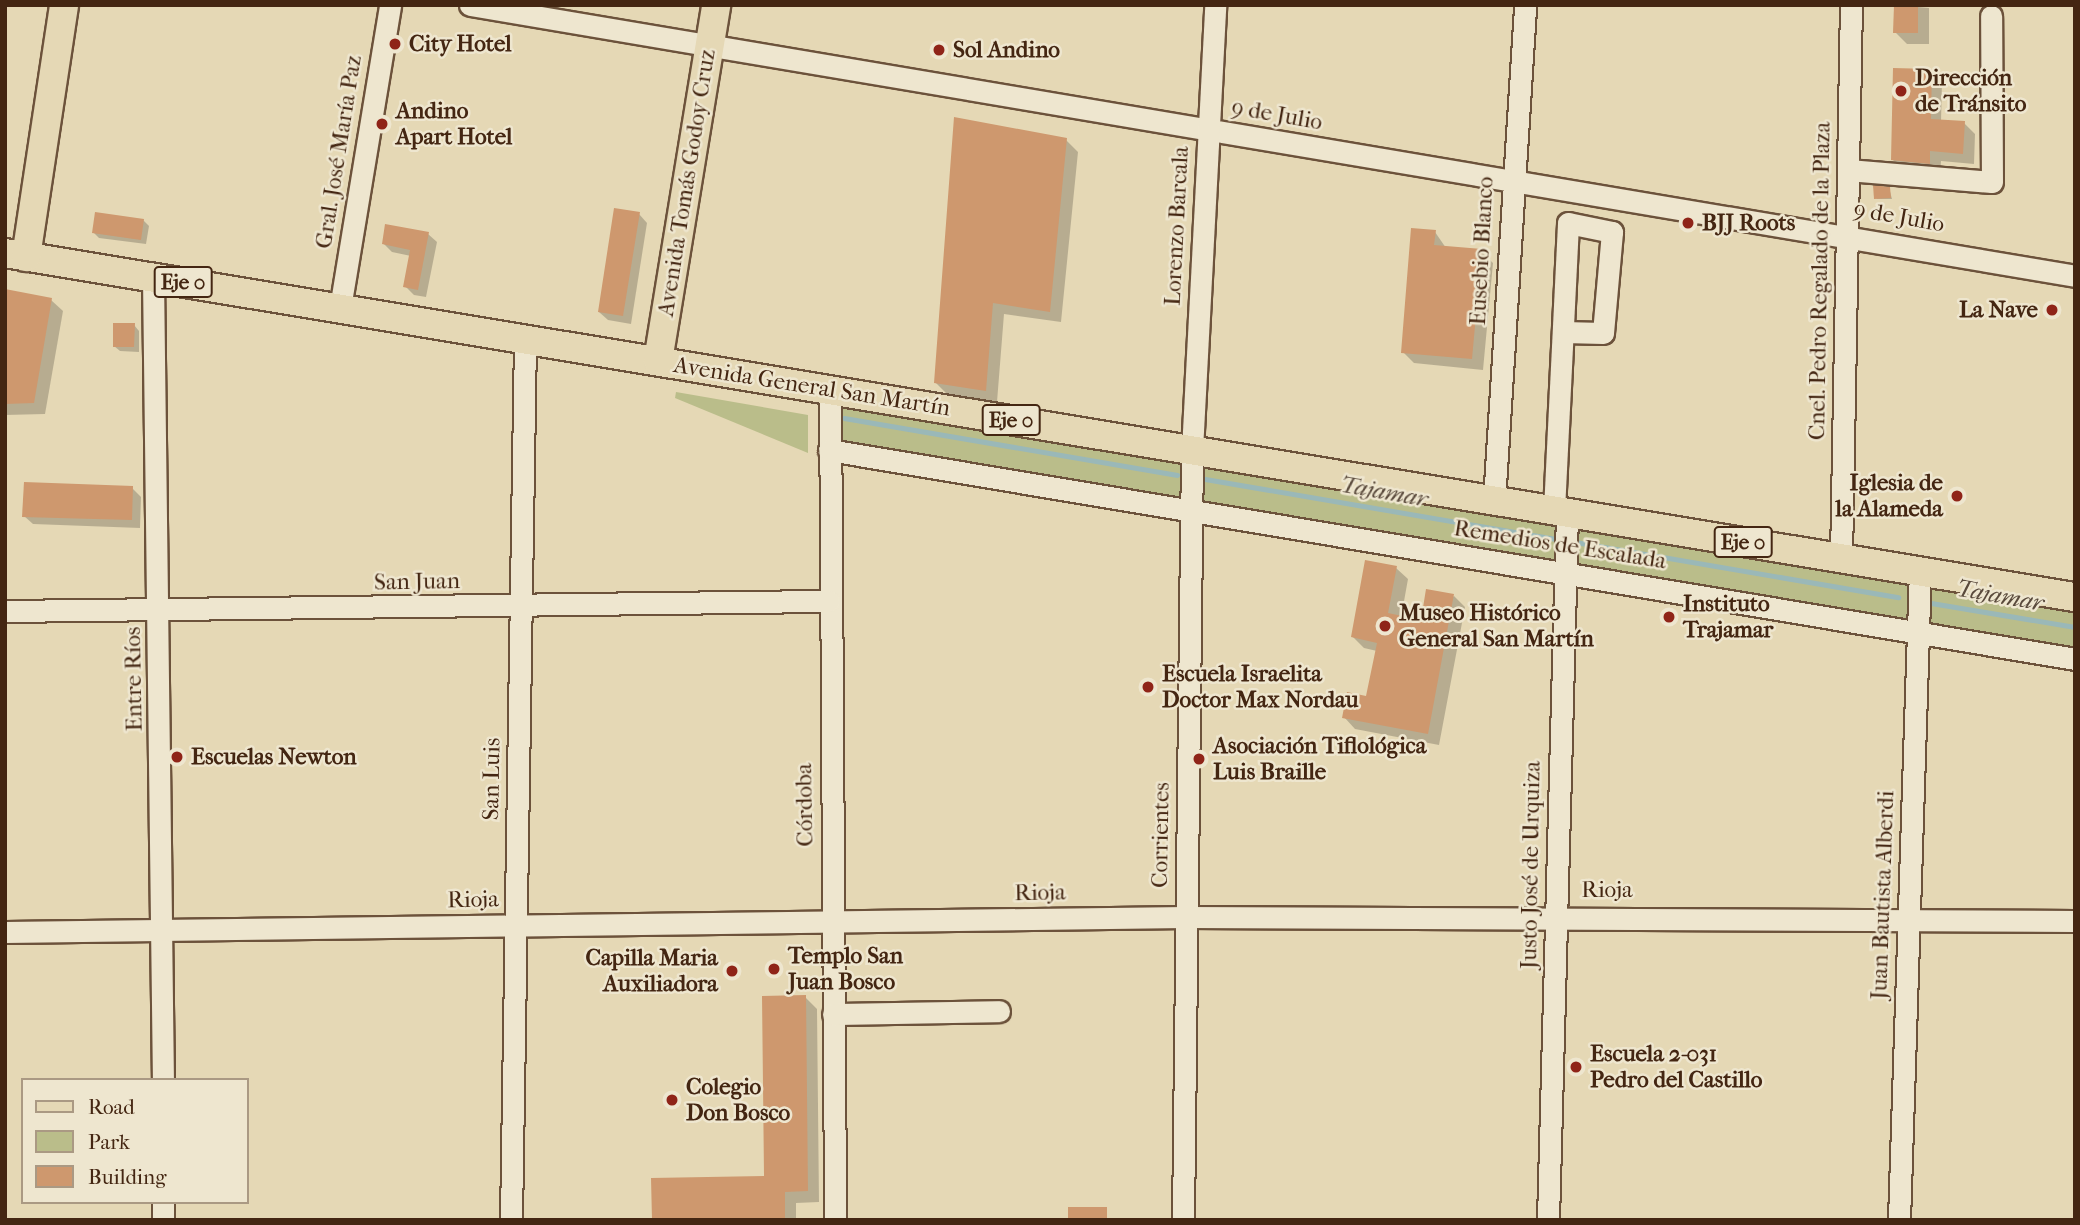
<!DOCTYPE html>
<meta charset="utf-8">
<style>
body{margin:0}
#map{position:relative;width:2080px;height:1225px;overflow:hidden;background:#e5d8b5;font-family:"IM FELL French Canon",serif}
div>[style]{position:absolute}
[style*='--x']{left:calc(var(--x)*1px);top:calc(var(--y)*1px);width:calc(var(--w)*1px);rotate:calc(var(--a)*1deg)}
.green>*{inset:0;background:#babd8a}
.shadow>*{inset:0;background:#0003}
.stream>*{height:5px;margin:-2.5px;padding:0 2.5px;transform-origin:2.5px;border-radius:2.5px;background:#9ab8b8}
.building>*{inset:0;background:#ce986e}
.roads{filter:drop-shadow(2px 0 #6c523b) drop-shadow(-2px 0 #6c523b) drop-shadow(0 2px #6c523b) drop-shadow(0 -2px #6c523b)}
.minor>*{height:21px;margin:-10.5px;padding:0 10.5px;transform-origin:10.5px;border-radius:10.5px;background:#eee6cf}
.major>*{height:28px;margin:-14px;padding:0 14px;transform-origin:14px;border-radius:14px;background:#e5d8b5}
.dots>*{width:19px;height:19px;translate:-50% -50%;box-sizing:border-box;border:4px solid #eee6cf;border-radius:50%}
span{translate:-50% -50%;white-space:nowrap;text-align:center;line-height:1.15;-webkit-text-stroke:5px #eee6cf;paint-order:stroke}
.shield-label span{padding:2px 5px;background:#eee6cf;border:2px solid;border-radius:5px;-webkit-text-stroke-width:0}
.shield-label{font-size:21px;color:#442612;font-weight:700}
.poi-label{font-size:23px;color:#442612;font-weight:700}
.left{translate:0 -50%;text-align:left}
.right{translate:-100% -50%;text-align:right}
.street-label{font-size:23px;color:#442612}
.water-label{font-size:24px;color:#5a4a3c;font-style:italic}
.frame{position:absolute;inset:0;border:7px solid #442612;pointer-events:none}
.legend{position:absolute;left:21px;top:1078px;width:228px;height:126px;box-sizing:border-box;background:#eee6cf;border:2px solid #aa9983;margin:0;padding:9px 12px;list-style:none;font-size:21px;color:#442612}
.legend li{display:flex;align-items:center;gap:14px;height:35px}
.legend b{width:35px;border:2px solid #aa9983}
</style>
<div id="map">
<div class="green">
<i style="clip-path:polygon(830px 390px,2075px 597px,2075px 659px,829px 450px)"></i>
<i style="clip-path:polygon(676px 392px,808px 415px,808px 453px,675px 398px)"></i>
</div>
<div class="shadow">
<i style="clip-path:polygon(1895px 5px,1929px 8px,1929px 44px,1907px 44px,1895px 32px)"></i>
<i style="clip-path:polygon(1931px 70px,1942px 81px,1941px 122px,1964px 123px,1975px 134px,1974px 164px,1941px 161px,1940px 174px,1903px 171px,1893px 160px)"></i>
<i style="clip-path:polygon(1066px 140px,1078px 152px,1061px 322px,1004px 314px,997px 402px,947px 394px,935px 382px)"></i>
<i style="clip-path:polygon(1889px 188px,1892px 199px,1876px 199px)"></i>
<i style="clip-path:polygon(639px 214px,647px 223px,631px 324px,608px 320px,599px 312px)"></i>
<i style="clip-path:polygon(143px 220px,149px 226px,146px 244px,99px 238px,93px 232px)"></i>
<i style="clip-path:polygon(1435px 232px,1446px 248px,1481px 251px,1493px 263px,1483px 370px,1414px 363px,1403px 352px)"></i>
<i style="clip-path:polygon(428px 234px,437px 242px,426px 297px,414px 295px,405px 286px,411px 256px,392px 252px,383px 243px)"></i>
<i style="clip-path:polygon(5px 291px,51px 300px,63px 311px,45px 414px,5px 415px)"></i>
<i style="clip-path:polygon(134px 325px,139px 331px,139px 352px,120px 351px,114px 346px)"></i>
<i style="clip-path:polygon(132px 488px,141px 497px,140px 528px,33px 524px,24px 516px)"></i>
<i style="clip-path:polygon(1396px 568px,1408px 579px,1401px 618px,1422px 622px,1454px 596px,1465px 607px,1439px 745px,1355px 729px,1344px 717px,1368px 698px,1377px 651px,1364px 648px,1353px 637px)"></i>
<i style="clip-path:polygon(805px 997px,817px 1009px,819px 1202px,796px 1203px,796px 1220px,653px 1220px,766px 1178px)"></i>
</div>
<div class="stream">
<i style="--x:844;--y:418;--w:338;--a:9.7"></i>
<i style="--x:1205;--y:479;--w:356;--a:9.7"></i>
<i style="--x:1575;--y:542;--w:328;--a:9.7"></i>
<i style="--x:1925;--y:602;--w:152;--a:9.5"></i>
</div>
<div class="building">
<i style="clip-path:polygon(1894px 5px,1918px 5px,1918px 33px,1893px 33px)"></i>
<i style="clip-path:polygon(1893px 68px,1932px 69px,1931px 119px,1965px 121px,1963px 154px,1930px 151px,1930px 164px,1891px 160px)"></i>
<i style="clip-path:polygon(954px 117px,1067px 138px,1050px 312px,993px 303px,986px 391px,934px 383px)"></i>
<i style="clip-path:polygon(1873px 185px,1890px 187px,1891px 198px,1874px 199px)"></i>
<i style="clip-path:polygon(614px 208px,640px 212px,623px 316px,598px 312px)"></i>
<i style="clip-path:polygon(95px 212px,144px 219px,141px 240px,92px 233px)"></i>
<i style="clip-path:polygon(385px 224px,429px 232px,418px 290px,403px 287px,410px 250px,382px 244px)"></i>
<i style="clip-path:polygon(1411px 228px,1436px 230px,1434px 245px,1482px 249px,1472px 359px,1401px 353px)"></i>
<i style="clip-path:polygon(5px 289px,52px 298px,34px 403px,5px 404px)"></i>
<i style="clip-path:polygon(113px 323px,135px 323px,134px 347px,113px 347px)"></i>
<i style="clip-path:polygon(24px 482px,133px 486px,132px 520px,22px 517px)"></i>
<i style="clip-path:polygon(1365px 560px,1397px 566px,1388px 613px,1421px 620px,1426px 589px,1454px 594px,1428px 734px,1342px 718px,1347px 692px,1366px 696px,1377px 643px,1351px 637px)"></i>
<i style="clip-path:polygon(806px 995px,808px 1191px,785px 1192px,785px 1220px,652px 1220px,651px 1178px,764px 1176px,762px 996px)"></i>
<i style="clip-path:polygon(1068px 1207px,1107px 1207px,1107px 1220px,1068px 1220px)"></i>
</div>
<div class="roads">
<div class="minor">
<i style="--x:470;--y:5;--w:1628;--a:9.58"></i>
<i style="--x:1848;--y:170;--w:144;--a:4.8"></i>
<i style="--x:1992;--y:182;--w:166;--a:-90.3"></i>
<i style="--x:153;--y:277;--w:803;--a:89.29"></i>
<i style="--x:340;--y:308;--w:307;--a:-80.6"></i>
<i style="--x:830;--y:390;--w:830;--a:89.65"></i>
<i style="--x:829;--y:450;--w:1263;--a:9.52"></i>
<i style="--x:1494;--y:501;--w:497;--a:-86.4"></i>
<i style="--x:1554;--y:510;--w:287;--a:-87.2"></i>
<i style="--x:1568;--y:223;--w:45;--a:11.6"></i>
<i style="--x:1612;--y:232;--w:101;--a:95.1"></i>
<i style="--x:1603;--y:333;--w:40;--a:-178.6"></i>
<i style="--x:1841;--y:559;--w:554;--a:-88.97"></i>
<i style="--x:5;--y:611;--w:824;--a:-0.7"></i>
<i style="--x:5;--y:932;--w:1181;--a:-0.73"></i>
<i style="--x:1186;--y:917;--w:889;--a:0.26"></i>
<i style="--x:833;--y:1014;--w:166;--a:-1"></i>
<i style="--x:163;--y:1202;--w:18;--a:90"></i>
<i style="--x:511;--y:1220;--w:881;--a:-89.09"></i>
<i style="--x:1183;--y:1220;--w:770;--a:-89.33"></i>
<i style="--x:1192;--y:450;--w:446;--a:-87"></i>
<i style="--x:1548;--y:1220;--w:707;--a:-88.46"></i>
<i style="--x:1899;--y:1220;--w:649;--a:-88.15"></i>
</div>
<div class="major">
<i style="--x:5;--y:253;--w:2098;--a:9.44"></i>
<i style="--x:26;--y:257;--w:255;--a:-81.4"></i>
<i style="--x:658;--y:361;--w:361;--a:-80.7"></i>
</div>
</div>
<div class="dots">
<i style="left:395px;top:44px;background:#8f2418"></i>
<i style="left:939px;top:50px;background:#8f2418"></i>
<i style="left:1901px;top:91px;background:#8f2418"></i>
<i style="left:382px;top:124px;background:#8f2418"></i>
<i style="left:1688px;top:223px;background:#8f2418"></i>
<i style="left:2052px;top:310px;background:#8f2418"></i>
<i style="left:1957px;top:496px;background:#8f2418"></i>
<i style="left:1669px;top:617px;background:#8f2418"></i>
<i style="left:1385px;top:626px;background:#8f2418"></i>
<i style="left:1148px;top:687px;background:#8f2418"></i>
<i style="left:177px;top:757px;background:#8f2418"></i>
<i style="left:1199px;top:759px;background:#8f2418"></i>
<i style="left:774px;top:969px;background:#8f2418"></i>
<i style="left:732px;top:971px;background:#8f2418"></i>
<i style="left:1576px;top:1067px;background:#8f2418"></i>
<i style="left:672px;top:1100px;background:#8f2418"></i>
</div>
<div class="shield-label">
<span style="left:183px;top:282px">Eje 0</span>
<span style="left:1011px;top:420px">Eje 0</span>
<span style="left:1743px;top:542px">Eje 0</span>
</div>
<div class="poi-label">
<span class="left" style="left:409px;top:44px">City Hotel</span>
<span class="left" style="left:953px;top:50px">Sol Andino</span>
<span class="left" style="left:1915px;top:91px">Dirección<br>de Tránsito</span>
<span class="left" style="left:396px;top:124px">Andino<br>Apart Hotel</span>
<span class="left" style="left:1702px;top:223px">BJJ Roots</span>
<span class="right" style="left:2038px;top:310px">La Nave</span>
<span class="right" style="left:1943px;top:496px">Iglesia de<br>la Alameda</span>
<span class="left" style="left:1683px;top:617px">Instituto<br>Trajamar</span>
<span class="left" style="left:1399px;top:626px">Museo Histórico<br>General San Martín</span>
<span class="left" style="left:1162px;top:687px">Escuela Israelita<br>Doctor Max Nordau</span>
<span class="left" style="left:1213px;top:759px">Asociación Tiflológica<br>Luis Braille</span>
<span class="left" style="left:191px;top:757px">Escuelas Newton</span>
<span class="left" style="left:788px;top:969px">Templo San<br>Juan Bosco</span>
<span class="right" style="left:718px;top:971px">Capilla Maria<br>Auxiliadora</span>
<span class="left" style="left:1590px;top:1067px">Escuela 2-031<br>Pedro del Castillo</span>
<span class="left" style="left:686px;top:1100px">Colegio<br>Don Bosco</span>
</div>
<div class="street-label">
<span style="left:1277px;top:115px;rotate:10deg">9 de Julio</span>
<span style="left:339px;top:152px;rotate:-81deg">Gral. José María Paz</span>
<span style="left:687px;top:183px;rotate:-81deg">Avenida Tomás Godoy Cruz</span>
<span style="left:1899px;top:217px;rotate:10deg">9 de Julio</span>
<span style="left:1177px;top:226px;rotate:-87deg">Lorenzo Barcala</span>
<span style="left:1482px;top:251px;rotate:-87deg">Eusebio Blanco</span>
<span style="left:1820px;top:281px;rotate:-89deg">Cnel. Pedro Regalado de la Plaza</span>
<span style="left:812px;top:387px;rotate:9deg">Avenida General San Martín</span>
<span style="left:1560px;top:545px;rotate:9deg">Remedios de Escalada</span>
<span style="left:417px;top:582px;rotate:-1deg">San Juan</span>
<span style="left:134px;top:679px;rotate:-91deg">Entre Ríos</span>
<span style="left:492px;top:779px;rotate:-89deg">San Luis</span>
<span style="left:805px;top:805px;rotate:-91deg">Córdoba</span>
<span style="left:1161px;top:835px;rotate:-89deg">Corrientes</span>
<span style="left:1531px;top:865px;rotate:-89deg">Justo José de Urquiza</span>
<span style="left:1607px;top:890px">Rioja</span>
<span style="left:1040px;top:893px;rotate:-1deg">Rioja</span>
<span style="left:1883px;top:895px;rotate:-88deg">Juan Bautista Alberdi</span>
<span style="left:473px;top:900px;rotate:-1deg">Rioja</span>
</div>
<div class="water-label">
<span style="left:1384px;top:492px;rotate:10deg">Tajamar</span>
<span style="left:2000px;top:596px;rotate:10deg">Tajamar</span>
</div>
<div class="frame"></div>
<ul class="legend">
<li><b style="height:9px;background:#e5d8b5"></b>Road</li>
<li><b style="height:19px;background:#babd8a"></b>Park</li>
<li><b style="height:19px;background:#ce986e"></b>Building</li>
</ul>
</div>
